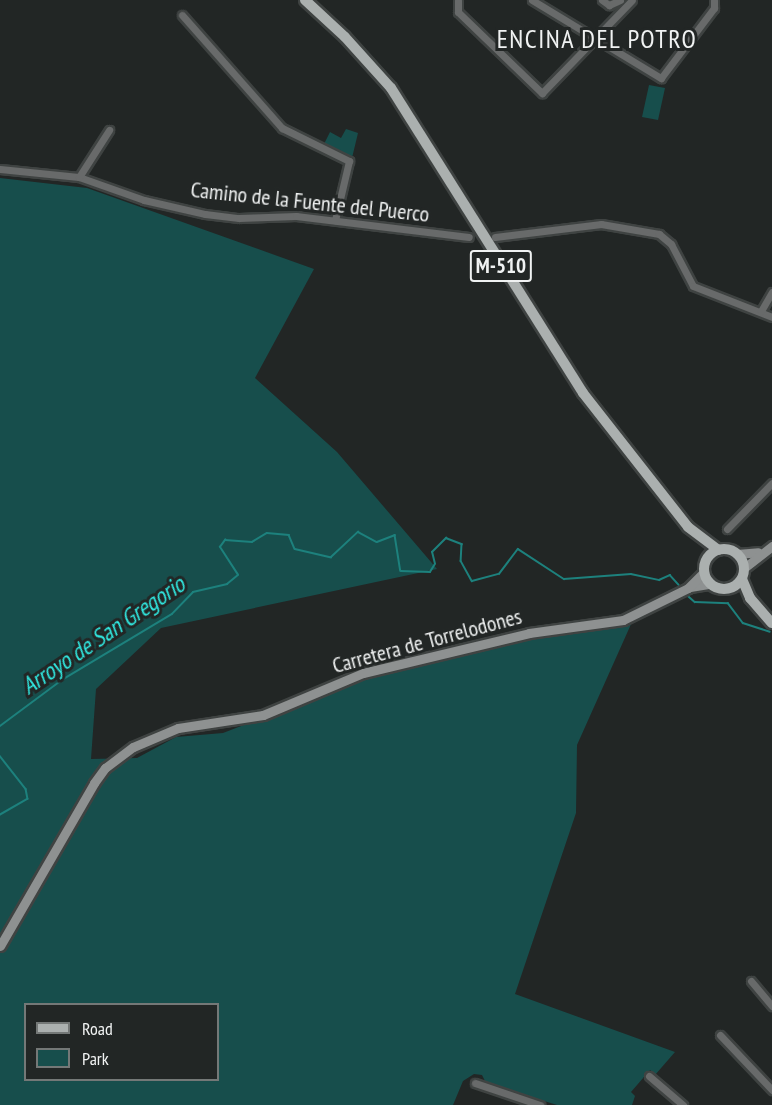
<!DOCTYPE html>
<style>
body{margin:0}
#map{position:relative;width:772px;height:1105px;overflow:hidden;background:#222625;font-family:"PT Sans Narrow",sans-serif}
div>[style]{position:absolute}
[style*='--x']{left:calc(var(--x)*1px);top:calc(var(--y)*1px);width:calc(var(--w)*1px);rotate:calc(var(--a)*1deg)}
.green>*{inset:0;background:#174e4c}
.stream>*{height:1.5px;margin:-0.75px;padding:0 0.75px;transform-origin:0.75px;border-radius:0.75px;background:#1d817d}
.roads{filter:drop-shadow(2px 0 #3f4342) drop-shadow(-2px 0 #3f4342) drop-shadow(0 2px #3f4342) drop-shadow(0 -2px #3f4342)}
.street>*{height:7px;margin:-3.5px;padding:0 3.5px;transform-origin:3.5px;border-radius:3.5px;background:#686a6a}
.secondary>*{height:9px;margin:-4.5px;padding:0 4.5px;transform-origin:4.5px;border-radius:4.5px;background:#8e9191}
.primary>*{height:10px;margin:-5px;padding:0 5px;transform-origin:5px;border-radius:5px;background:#abb0af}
.primary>.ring{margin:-5px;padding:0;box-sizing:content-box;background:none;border:10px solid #abb0af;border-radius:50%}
span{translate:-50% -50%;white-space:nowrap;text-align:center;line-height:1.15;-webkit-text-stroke:6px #222625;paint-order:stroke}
.shield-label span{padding:2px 4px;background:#222625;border:2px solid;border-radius:4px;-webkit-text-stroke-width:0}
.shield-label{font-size:21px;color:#f0f2f2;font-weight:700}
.street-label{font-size:22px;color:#f0f2f2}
.water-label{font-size:24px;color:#31ebe3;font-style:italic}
.quarter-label{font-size:26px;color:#f0f2f2;letter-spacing:1.5px}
.legend{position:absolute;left:24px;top:1003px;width:195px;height:78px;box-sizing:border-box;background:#222625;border:2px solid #747877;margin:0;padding:8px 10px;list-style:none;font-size:18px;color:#f0f2f2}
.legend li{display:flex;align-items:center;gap:12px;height:30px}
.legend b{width:30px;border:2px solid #747877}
</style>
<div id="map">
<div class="green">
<i style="clip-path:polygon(649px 85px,665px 88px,658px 120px,642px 117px)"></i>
<i style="clip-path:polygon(346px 129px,358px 133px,352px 158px,323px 146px,330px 132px,341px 138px)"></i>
<i style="clip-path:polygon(evenodd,0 178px,87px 188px,314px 269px,255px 378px,337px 452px,437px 569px,161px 628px,96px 689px,91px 759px,137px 758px,176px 737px,223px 733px,361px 680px,535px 637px,632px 622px,577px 745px,576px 813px,515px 994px,675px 1052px,655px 1075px,650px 1070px,631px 1092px,635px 1096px,632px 1105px,557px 1105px,486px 1083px,482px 1075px,474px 1074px,463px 1081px,453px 1105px,0 1105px,0 178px,26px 1004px,218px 1004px,218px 1080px,26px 1080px,26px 1004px)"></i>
</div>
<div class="stream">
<i style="--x:686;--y:594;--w:12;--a:42"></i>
<i style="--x:695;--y:602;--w:33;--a:2"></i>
<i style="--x:728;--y:603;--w:25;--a:53"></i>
<i style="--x:743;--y:623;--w:28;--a:18"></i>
<i style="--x:0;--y:726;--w:77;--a:-36.6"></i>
<i style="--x:62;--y:680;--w:128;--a:-31"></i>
<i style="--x:172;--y:614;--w:30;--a:-46"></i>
<i style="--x:193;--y:592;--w:35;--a:-13"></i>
<i style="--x:227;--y:584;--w:14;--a:-39"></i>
<i style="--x:238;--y:575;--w:33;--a:-123"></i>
<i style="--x:220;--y:547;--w:9;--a:-54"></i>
<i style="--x:225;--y:540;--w:27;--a:4"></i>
<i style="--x:252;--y:542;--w:17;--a:-31"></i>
<i style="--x:267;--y:533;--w:22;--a:5"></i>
<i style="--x:289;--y:535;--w:15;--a:67"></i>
<i style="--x:295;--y:549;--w:37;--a:13"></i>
<i style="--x:331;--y:557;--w:37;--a:-43"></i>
<i style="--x:358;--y:532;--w:21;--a:28"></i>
<i style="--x:377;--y:542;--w:19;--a:-21"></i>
<i style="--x:395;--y:535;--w:36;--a:81"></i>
<i style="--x:401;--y:571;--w:29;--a:2"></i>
<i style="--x:430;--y:572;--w:9;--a:-58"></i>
<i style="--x:435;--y:564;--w:12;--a:-104"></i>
<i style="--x:432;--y:552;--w:20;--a:-45"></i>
<i style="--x:446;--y:538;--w:17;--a:21"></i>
<i style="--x:462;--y:544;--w:17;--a:93"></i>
<i style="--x:461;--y:561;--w:23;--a:61"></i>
<i style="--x:472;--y:581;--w:28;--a:-15"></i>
<i style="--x:499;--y:574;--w:31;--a:-53"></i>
<i style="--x:518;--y:549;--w:55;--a:33.1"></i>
<i style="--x:564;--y:579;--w:67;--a:-4.3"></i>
<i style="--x:631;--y:574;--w:29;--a:12"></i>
<i style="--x:659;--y:580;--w:12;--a:-24"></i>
<i style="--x:670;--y:575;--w:13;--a:48"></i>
<i style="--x:0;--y:756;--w:42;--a:51.8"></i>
<i style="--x:26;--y:789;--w:10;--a:79"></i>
<i style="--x:28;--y:799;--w:32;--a:150"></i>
</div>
<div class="roads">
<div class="street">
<i style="--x:458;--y:0;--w:12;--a:90"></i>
<i style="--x:458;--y:12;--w:117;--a:44"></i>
<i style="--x:542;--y:93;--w:129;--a:-45.9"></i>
<i style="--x:532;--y:0;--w:151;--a:31.2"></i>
<i style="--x:661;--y:78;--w:88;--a:-52.9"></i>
<i style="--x:714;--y:8;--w:8;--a:-90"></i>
<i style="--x:602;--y:0;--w:9;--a:36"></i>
<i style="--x:609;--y:5;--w:12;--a:-24"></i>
<i style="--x:182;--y:15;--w:151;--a:48.5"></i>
<i style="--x:282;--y:128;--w:75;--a:26.2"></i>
<i style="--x:349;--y:161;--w:61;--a:103.3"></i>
<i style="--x:0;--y:169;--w:79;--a:5.8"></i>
<i style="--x:79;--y:177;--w:69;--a:19.5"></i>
<i style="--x:144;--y:200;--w:63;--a:12.9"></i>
<i style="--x:205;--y:214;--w:34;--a:7"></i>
<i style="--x:239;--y:218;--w:57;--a:-2"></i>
<i style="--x:296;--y:216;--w:174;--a:6.9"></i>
<i style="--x:79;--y:177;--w:56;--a:-57.4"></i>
<i style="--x:495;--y:237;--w:107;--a:-7"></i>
<i style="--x:601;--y:224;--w:59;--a:9.8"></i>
<i style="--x:659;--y:234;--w:16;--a:40"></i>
<i style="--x:671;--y:244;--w:47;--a:62.4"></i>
<i style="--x:693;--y:286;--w:85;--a:21.4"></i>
<i style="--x:761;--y:311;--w:22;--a:-60"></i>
<i style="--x:727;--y:529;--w:64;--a:-45.6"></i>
<i style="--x:751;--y:981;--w:33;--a:50"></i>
<i style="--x:720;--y:1035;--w:76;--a:46.6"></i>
<i style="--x:649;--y:1076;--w:45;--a:40.5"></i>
<i style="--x:475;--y:1083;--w:69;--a:18.7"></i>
</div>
<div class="secondary">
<i style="--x:737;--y:554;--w:21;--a:-5"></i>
<i style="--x:744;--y:568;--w:36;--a:-38"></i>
<i style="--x:690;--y:587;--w:20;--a:-9"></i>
<i style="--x:0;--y:946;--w:188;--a:-60"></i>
<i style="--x:94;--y:783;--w:19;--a:-54"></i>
<i style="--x:105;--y:768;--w:35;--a:-37"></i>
<i style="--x:133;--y:747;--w:49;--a:-22.9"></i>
<i style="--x:178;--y:728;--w:86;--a:-8.7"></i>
<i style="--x:263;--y:715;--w:108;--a:-22.8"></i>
<i style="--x:363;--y:673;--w:171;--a:-13.5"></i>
<i style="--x:529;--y:633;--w:95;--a:-7.9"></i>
<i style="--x:623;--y:620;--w:72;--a:-26.2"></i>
<i style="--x:688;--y:588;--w:23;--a:-45"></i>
</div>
<div class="primary">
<i style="--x:305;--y:0;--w:54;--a:42.8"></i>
<i style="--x:345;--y:37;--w:69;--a:48"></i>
<i style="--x:391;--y:88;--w:360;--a:57.8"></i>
<i style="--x:583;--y:393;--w:170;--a:51.9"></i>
<i style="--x:688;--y:527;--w:38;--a:37"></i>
<i class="ring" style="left:704px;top:549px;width:30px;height:30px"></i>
<i style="--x:742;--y:579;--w:21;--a:67"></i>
<i style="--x:750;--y:598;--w:33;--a:49"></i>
</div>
</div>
<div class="shield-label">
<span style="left:501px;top:266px">M-510</span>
</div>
<div class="street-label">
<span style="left:310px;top:202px;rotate:6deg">Camino de la Fuente del Puerco</span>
<span style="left:427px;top:641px;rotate:-15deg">Carretera de Torrelodones</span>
</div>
<div class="water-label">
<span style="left:103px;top:635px;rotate:-34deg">Arroyo de San Gregorio</span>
</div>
<div class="quarter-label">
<span style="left:597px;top:39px">ENCINA DEL POTRO</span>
</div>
<ul class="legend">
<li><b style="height:8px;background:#abb0af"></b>Road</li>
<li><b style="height:16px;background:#174e4c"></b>Park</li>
</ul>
</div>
